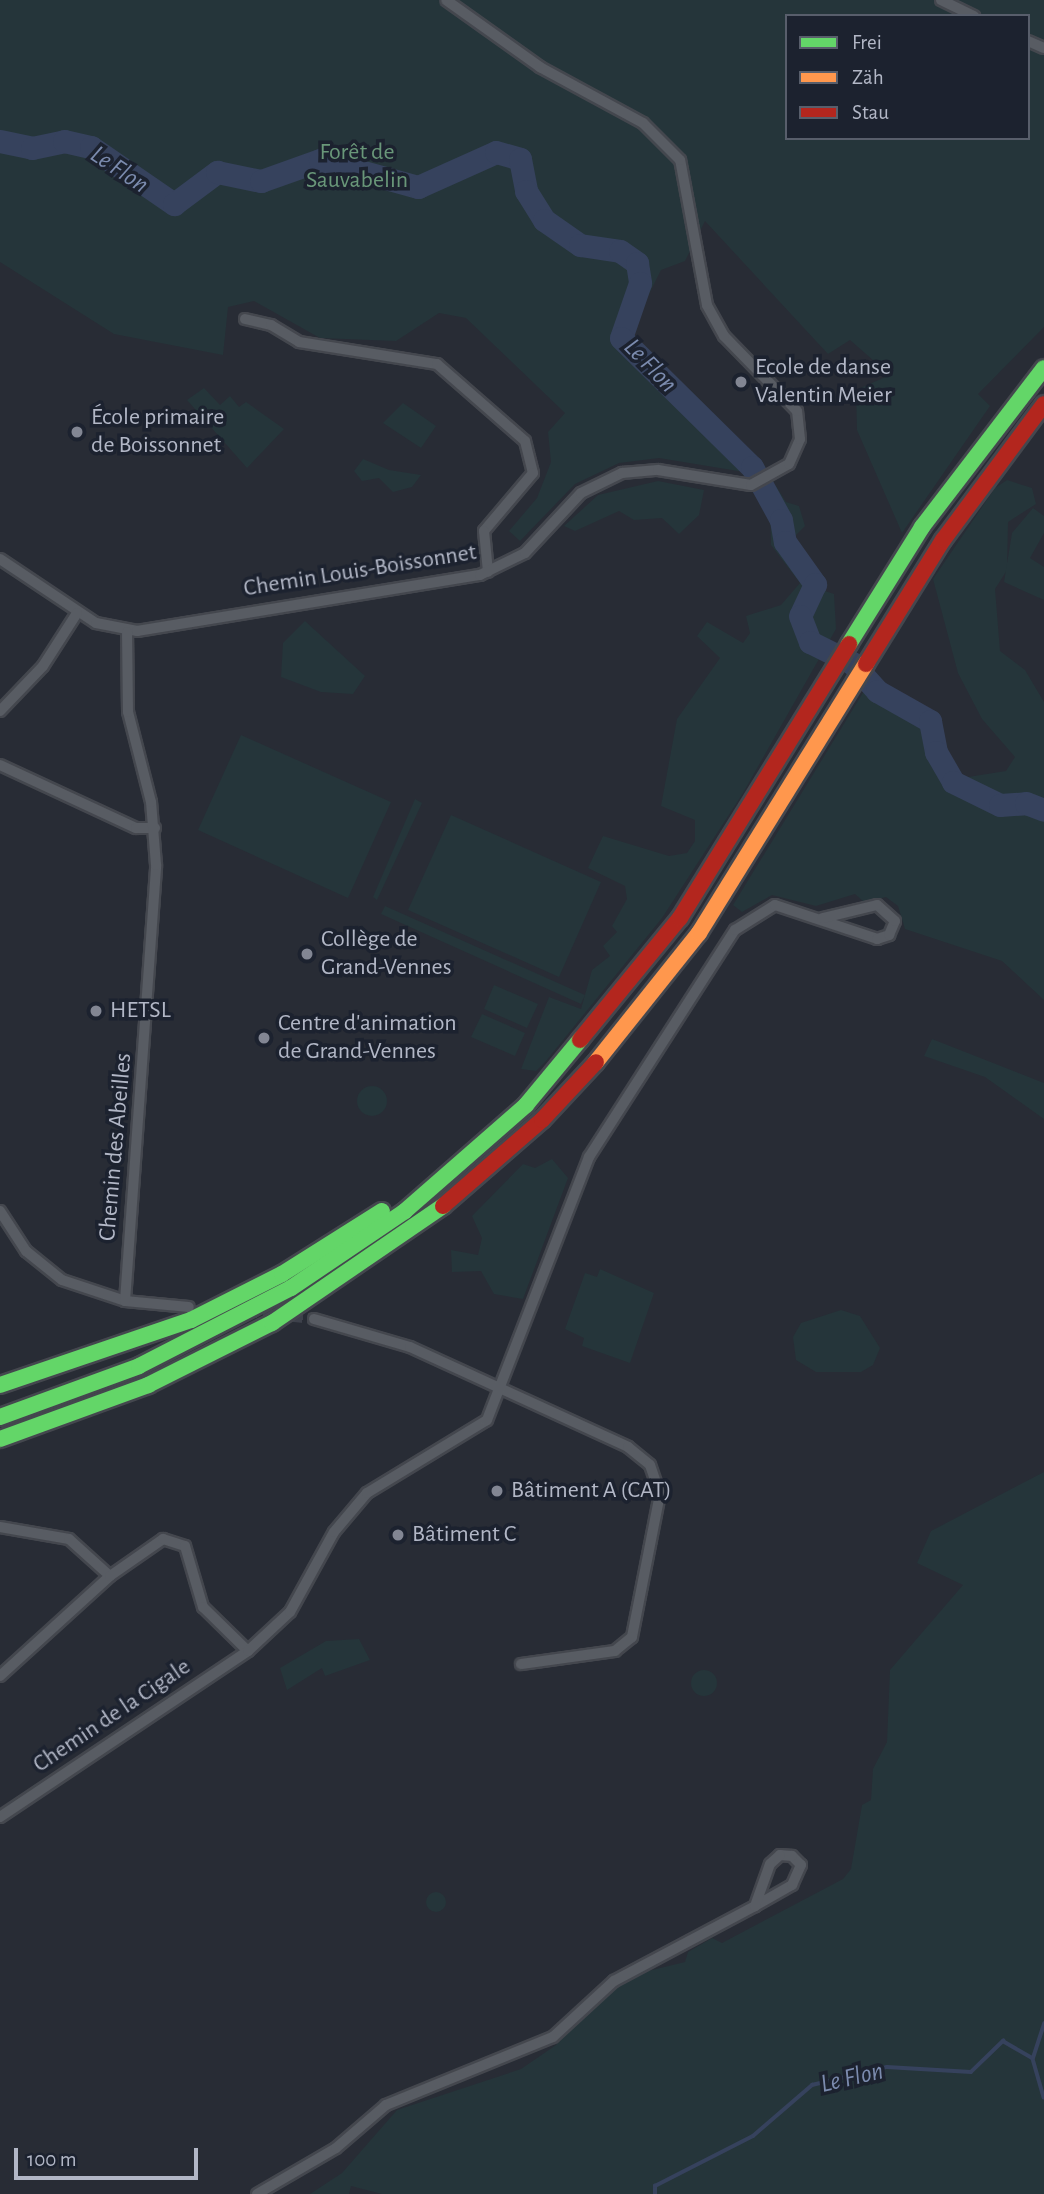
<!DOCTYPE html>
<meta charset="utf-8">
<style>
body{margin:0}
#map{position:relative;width:1044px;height:2194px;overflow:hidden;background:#282c35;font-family:"Alegreya Sans",sans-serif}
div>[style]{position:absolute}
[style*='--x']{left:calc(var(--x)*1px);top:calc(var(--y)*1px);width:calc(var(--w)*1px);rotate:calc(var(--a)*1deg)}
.green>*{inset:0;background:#25353a}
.round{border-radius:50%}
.stream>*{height:3.5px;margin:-1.75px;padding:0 1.75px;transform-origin:1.75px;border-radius:1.75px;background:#36425d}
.river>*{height:23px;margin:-11.5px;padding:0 11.5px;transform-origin:11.5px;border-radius:11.5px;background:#36425d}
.street-tunnel>*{height:10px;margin-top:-5px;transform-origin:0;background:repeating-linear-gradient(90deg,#3d414b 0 10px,transparent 0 15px)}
.roads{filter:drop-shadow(2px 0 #44474e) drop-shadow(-2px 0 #44474e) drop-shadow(0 2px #44474e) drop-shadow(0 -2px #44474e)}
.street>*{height:10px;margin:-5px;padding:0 5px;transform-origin:5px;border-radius:5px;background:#585c63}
.fast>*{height:16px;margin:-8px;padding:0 8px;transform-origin:8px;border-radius:8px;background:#63d668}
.slow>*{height:16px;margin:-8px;padding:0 8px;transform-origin:8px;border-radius:8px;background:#ff974d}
.jam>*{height:16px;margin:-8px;padding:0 8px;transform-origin:8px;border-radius:8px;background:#b3261e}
.dots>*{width:19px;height:19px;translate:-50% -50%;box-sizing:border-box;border:4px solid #1c222f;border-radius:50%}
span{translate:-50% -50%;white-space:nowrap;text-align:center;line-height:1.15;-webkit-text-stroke:7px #1c222f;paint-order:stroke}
.park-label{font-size:24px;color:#699779}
.poi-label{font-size:24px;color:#b2b7c6}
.left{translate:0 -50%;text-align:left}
.street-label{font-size:24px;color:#b2b7c6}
.water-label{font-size:26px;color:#7b8bae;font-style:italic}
.legend{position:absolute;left:785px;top:14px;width:245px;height:126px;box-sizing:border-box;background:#1c222f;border:2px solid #585e6b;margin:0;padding:9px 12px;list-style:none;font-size:21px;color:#b2b7c6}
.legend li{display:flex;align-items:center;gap:14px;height:35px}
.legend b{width:35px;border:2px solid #585e6b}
.scale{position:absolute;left:14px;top:2148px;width:184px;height:32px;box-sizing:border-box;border:4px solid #b2b7c6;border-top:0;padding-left:9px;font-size:21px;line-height:24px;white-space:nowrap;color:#b2b7c6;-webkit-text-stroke:5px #1c222f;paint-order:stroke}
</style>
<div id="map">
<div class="green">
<i style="clip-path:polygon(evenodd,0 0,1044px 0,1044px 327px,978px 394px,990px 406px,902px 533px,857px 430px,856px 390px,890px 375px,850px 340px,828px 354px,705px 221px,685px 261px,661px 270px,630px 332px,751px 457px,756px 474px,659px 458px,619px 463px,575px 484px,520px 541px,509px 531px,537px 498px,551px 462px,548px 432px,565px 413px,466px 318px,439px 313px,396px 341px,320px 338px,254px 301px,228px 307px,223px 355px,114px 334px,0 262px,0 0,787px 16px,1028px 16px,1028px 138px,787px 138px,787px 16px)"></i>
<i style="clip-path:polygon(204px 388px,220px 405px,230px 396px,239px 407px,246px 402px,284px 429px,247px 468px,187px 400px)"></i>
<i style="clip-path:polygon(403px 403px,436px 426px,421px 448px,383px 423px)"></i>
<i style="clip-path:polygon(363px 459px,389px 470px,421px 475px,412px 487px,393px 492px,379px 478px,362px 481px,354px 471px)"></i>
<i style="clip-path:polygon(1007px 480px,1032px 488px,1036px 504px,1008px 522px,1007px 570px,995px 589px,1000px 651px,1025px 670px,1044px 702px,1044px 1000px,1002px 961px,905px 929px,898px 906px,886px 897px,864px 902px,855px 894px,816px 906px,772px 895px,742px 912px,733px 905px,872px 678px,913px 703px,945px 767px,968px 777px,1006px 771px,1015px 757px,982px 719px,958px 673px,933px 579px,995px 488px)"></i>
<i style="clip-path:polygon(658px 481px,704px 490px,699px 515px,679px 534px,662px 518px,634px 520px,619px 511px,575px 531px,564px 526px,598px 495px)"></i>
<i style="clip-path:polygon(776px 486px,786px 502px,799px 506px,805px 526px,796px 535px,796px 547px,826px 583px,825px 591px,834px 594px,836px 629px,743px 793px,662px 918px,546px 1061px,536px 1071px,521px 1069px,549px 997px,581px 1009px,592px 970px,610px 956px,603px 946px,617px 932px,612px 926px,627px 899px,625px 886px,588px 868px,603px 836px,669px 856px,687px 853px,695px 841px,695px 820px,661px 806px,677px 719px,720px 658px,697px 636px,707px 622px,743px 643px,750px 633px,746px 616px,781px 605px,800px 583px,771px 545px,770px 490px)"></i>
<i style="clip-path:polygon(1033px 508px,1044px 516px,1044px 533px,1030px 558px,1044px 567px,1044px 600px,1004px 582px,1012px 533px)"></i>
<i style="clip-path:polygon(305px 621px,365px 676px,353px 694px,321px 692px,281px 677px,283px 643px)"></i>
<i style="clip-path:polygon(241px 735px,391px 802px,348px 898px,198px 830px)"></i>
<i style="clip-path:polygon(415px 799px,422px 803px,377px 900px,373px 897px)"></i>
<i style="clip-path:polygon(451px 815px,601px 882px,559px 977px,408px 910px)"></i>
<i style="clip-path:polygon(385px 906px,585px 995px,581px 1004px,381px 914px)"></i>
<i style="clip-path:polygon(494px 985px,538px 1004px,527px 1028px,484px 1009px)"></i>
<i style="clip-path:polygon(482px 1014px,525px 1033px,515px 1056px,471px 1037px)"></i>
<i style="clip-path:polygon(932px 1039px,1044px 1083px,1044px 1119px,985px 1077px,924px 1056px)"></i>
<i class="round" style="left:357px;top:1086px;width:30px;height:30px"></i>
<i style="clip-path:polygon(552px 1159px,568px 1178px,523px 1299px,494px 1294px,481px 1271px,452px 1272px,451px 1250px,478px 1255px,482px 1238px,472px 1216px,523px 1164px,535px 1168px)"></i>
<i style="clip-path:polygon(600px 1269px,654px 1293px,630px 1363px,582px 1346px,584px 1338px,565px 1329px,585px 1273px,597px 1277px)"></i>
<i style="clip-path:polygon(841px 1310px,860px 1316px,880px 1348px,873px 1365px,861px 1372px,816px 1372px,796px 1360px,793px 1337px,801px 1323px)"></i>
<i style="clip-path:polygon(1044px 1472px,1044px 2194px,382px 2194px,351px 2186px,349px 2194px,310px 2194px,342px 2173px,397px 2110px,521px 2069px,556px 2045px,609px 1992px,648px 1971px,685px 1962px,688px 1952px,712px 1938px,722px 1943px,843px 1879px,851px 1869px,862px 1805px,871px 1800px,873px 1769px,887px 1742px,890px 1670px,963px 1585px,917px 1563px,931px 1531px)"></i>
<i style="clip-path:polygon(359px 1639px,370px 1660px,325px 1676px,322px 1668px,287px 1690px,280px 1668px,326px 1641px)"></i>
<i class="round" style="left:691px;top:1670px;width:26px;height:26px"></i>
<i class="round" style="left:426px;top:1892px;width:20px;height:20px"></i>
</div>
<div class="stream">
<i style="--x:1033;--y:2059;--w:40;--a:74"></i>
<i style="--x:655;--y:2194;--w:8;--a:-90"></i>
<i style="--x:655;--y:2186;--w:110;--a:-27"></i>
<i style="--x:753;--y:2136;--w:78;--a:-40.8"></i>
<i style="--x:812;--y:2085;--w:77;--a:-13.5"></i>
<i style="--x:887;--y:2067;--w:84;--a:3.4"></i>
<i style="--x:971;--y:2072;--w:45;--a:-44.1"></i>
<i style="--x:1003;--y:2041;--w:34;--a:30"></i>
<i style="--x:1033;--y:2058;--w:36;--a:-72"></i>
</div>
<div class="river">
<i style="--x:0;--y:141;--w:33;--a:12"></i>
<i style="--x:32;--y:148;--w:33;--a:-12"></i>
<i style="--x:64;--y:141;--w:28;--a:13"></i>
<i style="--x:91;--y:147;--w:101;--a:34.5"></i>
<i style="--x:174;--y:204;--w:54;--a:-36.7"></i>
<i style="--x:217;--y:172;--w:45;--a:11.6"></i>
<i style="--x:261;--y:181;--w:63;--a:-19.6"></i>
<i style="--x:320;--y:160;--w:102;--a:15.4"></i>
<i style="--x:418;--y:187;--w:85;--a:-24.2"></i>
<i style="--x:496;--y:152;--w:25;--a:16"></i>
<i style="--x:520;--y:159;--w:33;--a:79"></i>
<i style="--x:526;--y:191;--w:34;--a:58"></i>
<i style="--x:544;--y:220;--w:44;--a:34.8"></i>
<i style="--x:580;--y:245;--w:40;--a:8.5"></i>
<i style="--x:620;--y:251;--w:21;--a:35"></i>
<i style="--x:637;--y:263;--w:20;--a:81"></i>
<i style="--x:640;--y:283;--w:58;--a:109.1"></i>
<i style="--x:621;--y:338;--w:184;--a:44.6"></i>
<i style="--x:752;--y:467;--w:60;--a:61.3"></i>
<i style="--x:781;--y:520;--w:22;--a:80"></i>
<i style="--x:785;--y:542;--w:52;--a:54.5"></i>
<i style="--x:815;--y:584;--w:35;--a:115"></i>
<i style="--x:800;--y:616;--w:28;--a:69"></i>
<i style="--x:810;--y:642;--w:47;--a:26.6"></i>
<i style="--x:852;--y:663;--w:38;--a:48"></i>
<i style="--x:877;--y:691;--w:61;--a:29.5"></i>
<i style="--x:930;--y:721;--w:32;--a:79"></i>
<i style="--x:936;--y:752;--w:34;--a:60"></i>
<i style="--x:953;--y:782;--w:52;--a:26.1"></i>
<i style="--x:1000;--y:805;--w:26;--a:-4"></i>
<i style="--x:1026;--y:803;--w:19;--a:21"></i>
</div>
<div class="street-tunnel">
<i style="--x:248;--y:1312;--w:66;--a:6.1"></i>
</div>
<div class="roads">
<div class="street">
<i style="--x:941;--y:0;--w:37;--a:26"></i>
<i style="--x:1028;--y:41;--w:17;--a:24"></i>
<i style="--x:245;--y:319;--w:27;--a:13"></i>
<i style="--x:271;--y:325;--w:33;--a:31"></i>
<i style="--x:299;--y:342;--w:140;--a:9.1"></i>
<i style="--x:437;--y:364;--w:117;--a:41.2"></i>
<i style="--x:525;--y:441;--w:33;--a:76"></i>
<i style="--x:533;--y:473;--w:76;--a:130.2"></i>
<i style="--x:484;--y:531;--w:41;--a:84.4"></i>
<i style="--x:0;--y:559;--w:115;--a:33.7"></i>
<i style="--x:96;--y:623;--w:42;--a:11"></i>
<i style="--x:137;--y:631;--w:348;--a:-9.3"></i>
<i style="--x:480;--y:575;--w:50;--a:-26.1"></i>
<i style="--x:525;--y:553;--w:82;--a:-47"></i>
<i style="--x:581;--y:493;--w:46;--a:-26"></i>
<i style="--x:622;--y:473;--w:36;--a:-5"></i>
<i style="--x:658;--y:470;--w:94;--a:9.2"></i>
<i style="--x:751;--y:485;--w:43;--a:-28.9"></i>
<i style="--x:789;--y:464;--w:27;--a:-66"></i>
<i style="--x:800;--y:439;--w:28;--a:-96"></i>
<i style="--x:797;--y:411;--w:105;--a:-134.2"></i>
<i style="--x:724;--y:336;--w:35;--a:-119"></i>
<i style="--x:707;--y:305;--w:147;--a:-100.5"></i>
<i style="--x:680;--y:160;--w:52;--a:-135"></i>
<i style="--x:643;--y:123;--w:117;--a:-151.5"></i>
<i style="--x:540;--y:67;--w:115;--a:-144.5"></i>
<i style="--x:0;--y:711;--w:62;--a:-46.3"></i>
<i style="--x:43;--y:666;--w:63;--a:-57.3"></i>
<i style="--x:0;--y:765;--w:150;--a:24.9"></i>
<i style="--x:136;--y:828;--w:19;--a:0"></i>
<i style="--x:0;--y:1211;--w:48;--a:57"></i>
<i style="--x:26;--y:1251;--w:46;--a:38.9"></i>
<i style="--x:62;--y:1280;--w:66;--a:18.4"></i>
<i style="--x:125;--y:1301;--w:64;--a:5.4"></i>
<i style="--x:125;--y:1301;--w:437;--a:-85.9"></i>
<i style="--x:156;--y:865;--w:63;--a:-94.5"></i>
<i style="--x:151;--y:802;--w:93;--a:-104.3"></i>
<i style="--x:128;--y:712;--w:80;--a:-90.7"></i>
<i style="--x:314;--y:1319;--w:100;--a:16.3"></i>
<i style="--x:410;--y:1347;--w:240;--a:24.6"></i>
<i style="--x:628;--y:1447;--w:28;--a:39"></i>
<i style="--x:650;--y:1465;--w:31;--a:71"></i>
<i style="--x:660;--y:1494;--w:146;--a:101.1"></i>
<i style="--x:632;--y:1637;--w:22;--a:141"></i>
<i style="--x:615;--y:1651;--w:95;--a:172.1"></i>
<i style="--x:0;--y:1527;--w:70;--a:9.9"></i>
<i style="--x:69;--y:1539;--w:55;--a:42.1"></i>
<i style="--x:0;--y:1676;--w:149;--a:-42.3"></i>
<i style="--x:110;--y:1576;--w:65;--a:-34.9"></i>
<i style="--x:163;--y:1539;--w:23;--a:18"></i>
<i style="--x:185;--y:1546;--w:64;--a:73.6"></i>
<i style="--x:203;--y:1607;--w:63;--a:44.4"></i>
<i style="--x:0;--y:1817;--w:298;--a:-33.8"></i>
<i style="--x:248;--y:1651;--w:57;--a:-42.9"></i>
<i style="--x:290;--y:1612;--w:91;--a:-61.2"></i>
<i style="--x:334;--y:1532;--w:51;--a:-49.8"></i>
<i style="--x:367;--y:1493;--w:140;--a:-31.3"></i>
<i style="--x:487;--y:1420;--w:282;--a:-68.8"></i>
<i style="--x:589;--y:1157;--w:270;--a:-57.3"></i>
<i style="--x:735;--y:930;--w:47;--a:-32"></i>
<i style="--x:775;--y:905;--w:108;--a:18.4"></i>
<i style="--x:877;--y:939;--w:13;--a:-18"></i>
<i style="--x:889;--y:935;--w:15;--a:-67"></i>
<i style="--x:895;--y:921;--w:24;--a:-138"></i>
<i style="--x:877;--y:905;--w:56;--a:166.5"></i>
<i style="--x:257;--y:2194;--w:91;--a:-30.2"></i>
<i style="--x:336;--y:2148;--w:66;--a:-40.7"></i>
<i style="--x:386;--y:2105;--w:180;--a:-22.2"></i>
<i style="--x:553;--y:2037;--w:83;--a:-42.6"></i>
<i style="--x:614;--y:1981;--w:160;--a:-28"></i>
<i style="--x:755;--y:1906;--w:43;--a:-29.6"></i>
<i style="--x:792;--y:1885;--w:22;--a:-66"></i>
<i style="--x:801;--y:1865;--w:13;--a:-135"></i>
<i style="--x:792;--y:1856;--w:12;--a:-175"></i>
<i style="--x:780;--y:1855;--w:13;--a:138"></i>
<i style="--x:770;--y:1864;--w:45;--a:109.7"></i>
</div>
<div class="fast">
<i style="--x:849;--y:644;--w:138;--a:-58"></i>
<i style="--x:922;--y:527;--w:200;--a:-52.5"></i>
<i style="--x:0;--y:1385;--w:202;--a:-18.8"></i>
<i style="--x:191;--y:1320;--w:102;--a:-26.8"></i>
<i style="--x:282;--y:1274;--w:118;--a:-32.2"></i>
<i style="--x:0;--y:1417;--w:148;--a:-20.1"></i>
<i style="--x:139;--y:1366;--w:171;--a:-27.2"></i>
<i style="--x:291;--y:1288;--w:138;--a:-34"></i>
<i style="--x:405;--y:1211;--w:161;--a:-41.2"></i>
<i style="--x:526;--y:1105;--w:85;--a:-50.3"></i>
<i style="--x:0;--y:1439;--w:158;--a:-20"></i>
<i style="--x:148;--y:1385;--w:139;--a:-26.6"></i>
<i style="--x:272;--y:1323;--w:207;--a:-34.4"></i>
</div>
<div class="slow">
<i style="--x:596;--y:1062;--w:165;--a:-51.4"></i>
<i style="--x:699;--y:933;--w:317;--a:-58.2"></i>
</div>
<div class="jam">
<i style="--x:866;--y:664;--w:146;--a:-58.2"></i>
<i style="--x:943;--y:540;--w:169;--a:-53.4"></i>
<i style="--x:580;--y:1040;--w:158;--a:-50.7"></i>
<i style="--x:680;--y:918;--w:322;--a:-58.3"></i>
<i style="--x:443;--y:1206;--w:131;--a:-41"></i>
<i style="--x:542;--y:1120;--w:79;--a:-47"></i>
</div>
</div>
<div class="dots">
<i style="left:741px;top:382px;background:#828693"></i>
<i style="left:77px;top:432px;background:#828693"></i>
<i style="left:307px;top:954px;background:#828693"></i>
<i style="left:96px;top:1011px;background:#828693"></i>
<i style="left:264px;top:1038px;background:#828693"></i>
<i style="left:497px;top:1491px;background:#828693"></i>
<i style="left:398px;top:1535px;background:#828693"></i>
</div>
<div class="park-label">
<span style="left:357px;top:167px">Forêt de<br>Sauvabelin</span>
</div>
<div class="poi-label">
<span class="left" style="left:755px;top:382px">Ecole de danse<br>Valentin Meier</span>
<span class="left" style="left:91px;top:432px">École primaire<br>de Boissonnet</span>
<span class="left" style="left:321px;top:954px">Collège de<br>Grand-Vennes</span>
<span class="left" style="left:110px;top:1011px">HETSL</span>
<span class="left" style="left:278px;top:1038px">Centre d'animation<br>de Grand-Vennes</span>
<span class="left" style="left:511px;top:1491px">Bâtiment A (CAT)</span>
<span class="left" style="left:412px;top:1535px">Bâtiment C</span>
</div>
<div class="street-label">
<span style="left:360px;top:571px;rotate:-9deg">Chemin Louis-Boissonnet</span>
<span style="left:116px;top:1147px;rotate:-85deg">Chemin des Abeilles</span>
<span style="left:112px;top:1716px;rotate:-34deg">Chemin de la Cigale</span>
</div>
<div class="water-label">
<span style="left:119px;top:170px;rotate:34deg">Le Flon</span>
<span style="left:650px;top:366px;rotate:46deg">Le Flon</span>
<span style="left:852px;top:2078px;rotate:-13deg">Le Flon</span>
</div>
<ul class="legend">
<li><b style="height:9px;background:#63d668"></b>Frei</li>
<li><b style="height:9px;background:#ff974d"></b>Zäh</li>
<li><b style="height:9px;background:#b3261e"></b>Stau</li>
</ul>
<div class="scale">100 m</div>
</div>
